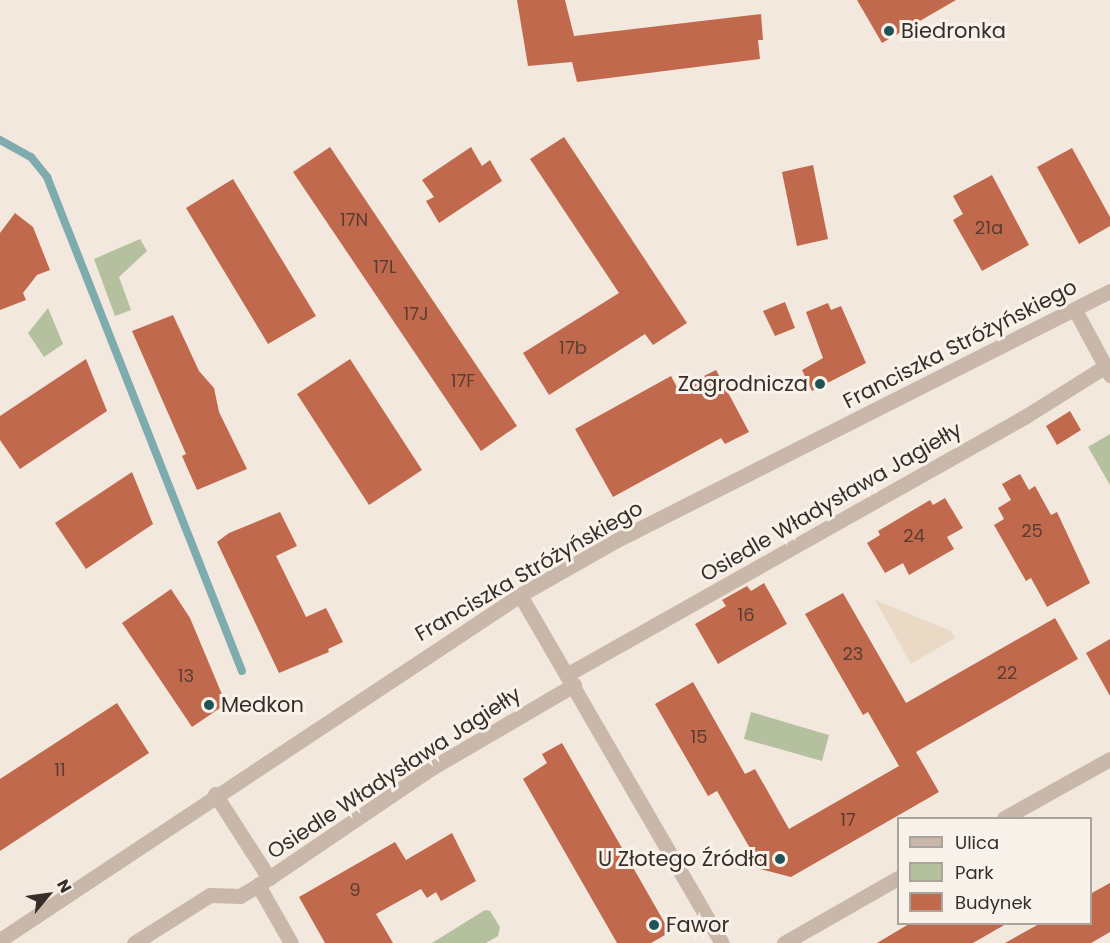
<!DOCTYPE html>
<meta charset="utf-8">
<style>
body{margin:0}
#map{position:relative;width:1110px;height:943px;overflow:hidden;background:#f2e8de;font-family:Poppins,sans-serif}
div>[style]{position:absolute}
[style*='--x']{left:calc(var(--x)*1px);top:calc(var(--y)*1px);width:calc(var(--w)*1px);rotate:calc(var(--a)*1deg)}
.green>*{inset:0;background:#b5c09e}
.plaza>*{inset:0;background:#e9d9c5}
.stream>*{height:8px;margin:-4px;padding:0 4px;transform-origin:4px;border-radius:4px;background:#7dabae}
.building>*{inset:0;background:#c1694c}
.minor>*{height:15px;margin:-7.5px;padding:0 7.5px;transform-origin:7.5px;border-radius:7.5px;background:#c9b8aa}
.tertiary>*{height:15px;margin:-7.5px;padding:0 7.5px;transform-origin:7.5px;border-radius:7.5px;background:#c9b8aa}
.dots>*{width:16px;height:16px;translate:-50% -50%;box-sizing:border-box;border:3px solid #f9f2ea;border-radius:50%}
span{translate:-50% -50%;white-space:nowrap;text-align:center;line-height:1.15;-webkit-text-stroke:6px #f9f2ea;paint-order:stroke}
.number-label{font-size:18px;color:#5a3d32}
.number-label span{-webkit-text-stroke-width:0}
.poi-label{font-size:21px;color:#372e29}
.left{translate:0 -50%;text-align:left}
.right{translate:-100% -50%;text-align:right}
.street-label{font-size:21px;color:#372e29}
.legend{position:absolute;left:897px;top:817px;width:195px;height:108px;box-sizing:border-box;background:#f9f2ea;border:2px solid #aba49d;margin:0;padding:8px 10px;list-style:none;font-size:18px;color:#372e29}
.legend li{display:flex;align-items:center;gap:12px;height:30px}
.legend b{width:30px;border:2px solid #aba49d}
.north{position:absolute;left:18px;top:865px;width:60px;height:60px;-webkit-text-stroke:4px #f9f2ea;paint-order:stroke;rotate:61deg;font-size:16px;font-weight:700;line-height:24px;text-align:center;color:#372e29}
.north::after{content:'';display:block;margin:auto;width:21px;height:27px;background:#372e29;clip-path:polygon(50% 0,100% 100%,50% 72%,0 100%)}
</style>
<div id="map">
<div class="green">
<i style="clip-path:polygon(140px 239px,147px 251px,119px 277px,131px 310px,115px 316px,94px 259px)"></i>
<i style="clip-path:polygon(48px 308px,63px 344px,44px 357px,28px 333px)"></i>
<i style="clip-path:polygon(1110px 434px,1110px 485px,1088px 447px)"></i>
<i style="clip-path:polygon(751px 712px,829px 735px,822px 761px,744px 739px)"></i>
<i style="clip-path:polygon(485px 910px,490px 911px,500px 927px,498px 936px,486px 943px,432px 943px)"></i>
</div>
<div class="plaza">
<i style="clip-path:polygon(875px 600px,951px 631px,955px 638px,911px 664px)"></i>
</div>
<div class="stream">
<i style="--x:0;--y:140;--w:35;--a:29"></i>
<i style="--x:31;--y:157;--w:26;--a:51"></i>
<i style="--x:47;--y:177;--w:531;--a:68.46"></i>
</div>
<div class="building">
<i style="clip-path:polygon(517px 0,565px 0,574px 36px,761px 14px,763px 40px,758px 40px,760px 59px,577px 82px,572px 62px,528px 66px)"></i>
<i style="clip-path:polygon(857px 0,956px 0,882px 43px)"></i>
<i style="clip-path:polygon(564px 137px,687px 323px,653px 345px,645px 334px,549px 395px,523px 353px,619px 293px,530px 159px)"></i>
<i style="clip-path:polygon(330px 147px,517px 426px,481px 451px,293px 172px)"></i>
<i style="clip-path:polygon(471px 147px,482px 166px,490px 160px,502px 181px,439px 223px,426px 201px,434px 197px,422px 180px)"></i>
<i style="clip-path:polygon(1072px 148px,1110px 217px,1110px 226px,1079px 244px,1037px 167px)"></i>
<i style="clip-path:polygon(813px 165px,828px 239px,797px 246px,782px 172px)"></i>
<i style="clip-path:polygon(992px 175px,1029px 245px,982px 271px,953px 220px,963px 214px,953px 196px)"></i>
<i style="clip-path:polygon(233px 179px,316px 316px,268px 344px,186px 208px)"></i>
<i style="clip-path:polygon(15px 213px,33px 227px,50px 270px,37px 275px,23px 293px,26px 300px,0 310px,0 233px)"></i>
<i style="clip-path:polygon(785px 302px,795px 328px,775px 336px,763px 311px)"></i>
<i style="clip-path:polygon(828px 303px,831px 310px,841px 306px,866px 363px,812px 391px,802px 370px,823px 358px,806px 312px)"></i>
<i style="clip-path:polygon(173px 315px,199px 371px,214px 388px,219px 412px,247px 469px,197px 490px,182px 456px,186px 454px,132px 331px)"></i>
<i style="clip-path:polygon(86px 359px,107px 411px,20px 469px,0 440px,0 416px)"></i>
<i style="clip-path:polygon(350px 359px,422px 470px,369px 505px,297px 394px)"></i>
<i style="clip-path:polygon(716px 370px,749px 432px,725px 444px,721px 438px,613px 497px,575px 429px,671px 376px,678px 389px)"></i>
<i style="clip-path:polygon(1070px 411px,1081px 430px,1057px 445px,1046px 426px)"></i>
<i style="clip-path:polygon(132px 472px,153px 524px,86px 569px,55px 523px)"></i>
<i style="clip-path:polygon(1020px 474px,1029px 490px,1035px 486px,1051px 515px,1057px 512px,1090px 583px,1047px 607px,1031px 578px,1026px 581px,994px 525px,1004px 519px,998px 508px,1011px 500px,1002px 484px)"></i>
<i style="clip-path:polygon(945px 498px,963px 528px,947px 537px,954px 549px,909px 575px,903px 563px,885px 573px,867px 543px,880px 535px,878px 531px,930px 500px,933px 505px)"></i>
<i style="clip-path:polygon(280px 512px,297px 546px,276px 556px,306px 617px,326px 608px,343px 642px,328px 649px,329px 652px,279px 673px,217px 542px,229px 533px)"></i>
<i style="clip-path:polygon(764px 583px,787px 624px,718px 664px,695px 624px,726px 606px,722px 600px,747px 586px,751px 591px)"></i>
<i style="clip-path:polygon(171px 589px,190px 618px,226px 704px,192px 727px,122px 623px)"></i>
<i style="clip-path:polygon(843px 593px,906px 703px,1055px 618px,1078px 659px,916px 752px,939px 792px,791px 877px,752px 867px,745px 854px,751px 850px,717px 791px,708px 796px,655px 704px,693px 682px,745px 774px,755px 769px,789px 829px,899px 766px,868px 712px,863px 715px,805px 614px)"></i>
<i style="clip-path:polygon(1110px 639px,1110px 696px,1086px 653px)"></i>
<i style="clip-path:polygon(117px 703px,149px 753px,0 851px,0 779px)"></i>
<i style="clip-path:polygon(562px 743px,667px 927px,665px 935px,651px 943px,617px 943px,523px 779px,547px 763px,542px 754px)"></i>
<i style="clip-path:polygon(452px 833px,476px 881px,441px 901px,436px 892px,427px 898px,421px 889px,376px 914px,393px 943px,325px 943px,299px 897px,395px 842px,406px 860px)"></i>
<i style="clip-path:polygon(1110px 883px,1110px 932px,1091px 943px,1005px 943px,1039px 924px,1090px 924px,1090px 894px)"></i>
<i style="clip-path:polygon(909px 924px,1006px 924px,973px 943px,877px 943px)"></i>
</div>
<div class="minor">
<i style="--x:1075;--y:310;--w:74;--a:61.7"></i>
<i style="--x:520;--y:595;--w:402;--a:59.9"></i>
<i style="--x:568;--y:674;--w:526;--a:-29.39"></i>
<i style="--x:1026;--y:416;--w:92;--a:-32.1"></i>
<i style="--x:215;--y:794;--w:100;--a:57.3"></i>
<i style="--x:269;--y:878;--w:13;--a:148"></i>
<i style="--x:258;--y:885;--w:67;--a:60.4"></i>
<i style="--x:1004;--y:818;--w:121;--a:-29.1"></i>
<i style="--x:269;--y:878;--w:194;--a:-34.1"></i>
<i style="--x:430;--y:769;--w:167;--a:-30.3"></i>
<i style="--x:134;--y:943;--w:90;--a:-32.3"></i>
<i style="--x:210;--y:895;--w:30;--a:2"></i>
<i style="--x:240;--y:896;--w:21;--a:-31"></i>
<i style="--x:784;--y:943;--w:131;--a:-29.7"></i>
</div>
<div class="tertiary">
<i style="--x:0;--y:940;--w:624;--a:-33.56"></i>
<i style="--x:520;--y:595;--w:112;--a:-29.6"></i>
<i style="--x:617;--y:540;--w:552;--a:-26.8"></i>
</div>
<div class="dots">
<i style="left:889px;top:31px;background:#205357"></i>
<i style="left:820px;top:384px;background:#205357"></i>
<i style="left:209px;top:705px;background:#205357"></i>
<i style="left:780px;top:859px;background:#205357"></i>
<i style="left:654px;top:925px;background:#205357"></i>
</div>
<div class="number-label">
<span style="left:354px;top:220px">17N</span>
<span style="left:989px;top:228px">21a</span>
<span style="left:385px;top:267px">17L</span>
<span style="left:416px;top:314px">17J</span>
<span style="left:573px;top:348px">17b</span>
<span style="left:463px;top:381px">17F</span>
<span style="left:1032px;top:531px">25</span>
<span style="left:914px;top:536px">24</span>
<span style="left:746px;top:615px">16</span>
<span style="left:853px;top:654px">23</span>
<span style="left:1007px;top:673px">22</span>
<span style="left:186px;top:676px">13</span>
<span style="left:699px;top:737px">15</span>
<span style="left:60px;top:770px">11</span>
<span style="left:848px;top:820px">17</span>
<span style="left:355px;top:890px">9</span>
</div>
<div class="poi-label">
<span class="left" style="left:901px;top:31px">Biedronka</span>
<span class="right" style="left:808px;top:384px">Zagrodnicza</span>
<span class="left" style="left:221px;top:705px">Medkon</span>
<span class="right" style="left:768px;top:859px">U Złotego Źródła</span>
<span class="left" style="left:666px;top:925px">Fawor</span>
</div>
<div class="street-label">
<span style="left:960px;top:344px;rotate:-27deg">Franciszka Stróżyńskiego</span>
<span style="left:831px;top:502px;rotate:-30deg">Osiedle Władysława Jagiełły</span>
<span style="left:529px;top:571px;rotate:-30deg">Franciszka Stróżyńskiego</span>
<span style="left:394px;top:773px;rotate:-33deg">Osiedle Władysława Jagiełły</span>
</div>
<ul class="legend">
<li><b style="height:8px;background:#c9b8aa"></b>Ulica</li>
<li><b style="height:16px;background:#b5c09e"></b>Park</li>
<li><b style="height:16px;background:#c1694c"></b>Budynek</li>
</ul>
<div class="north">N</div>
</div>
